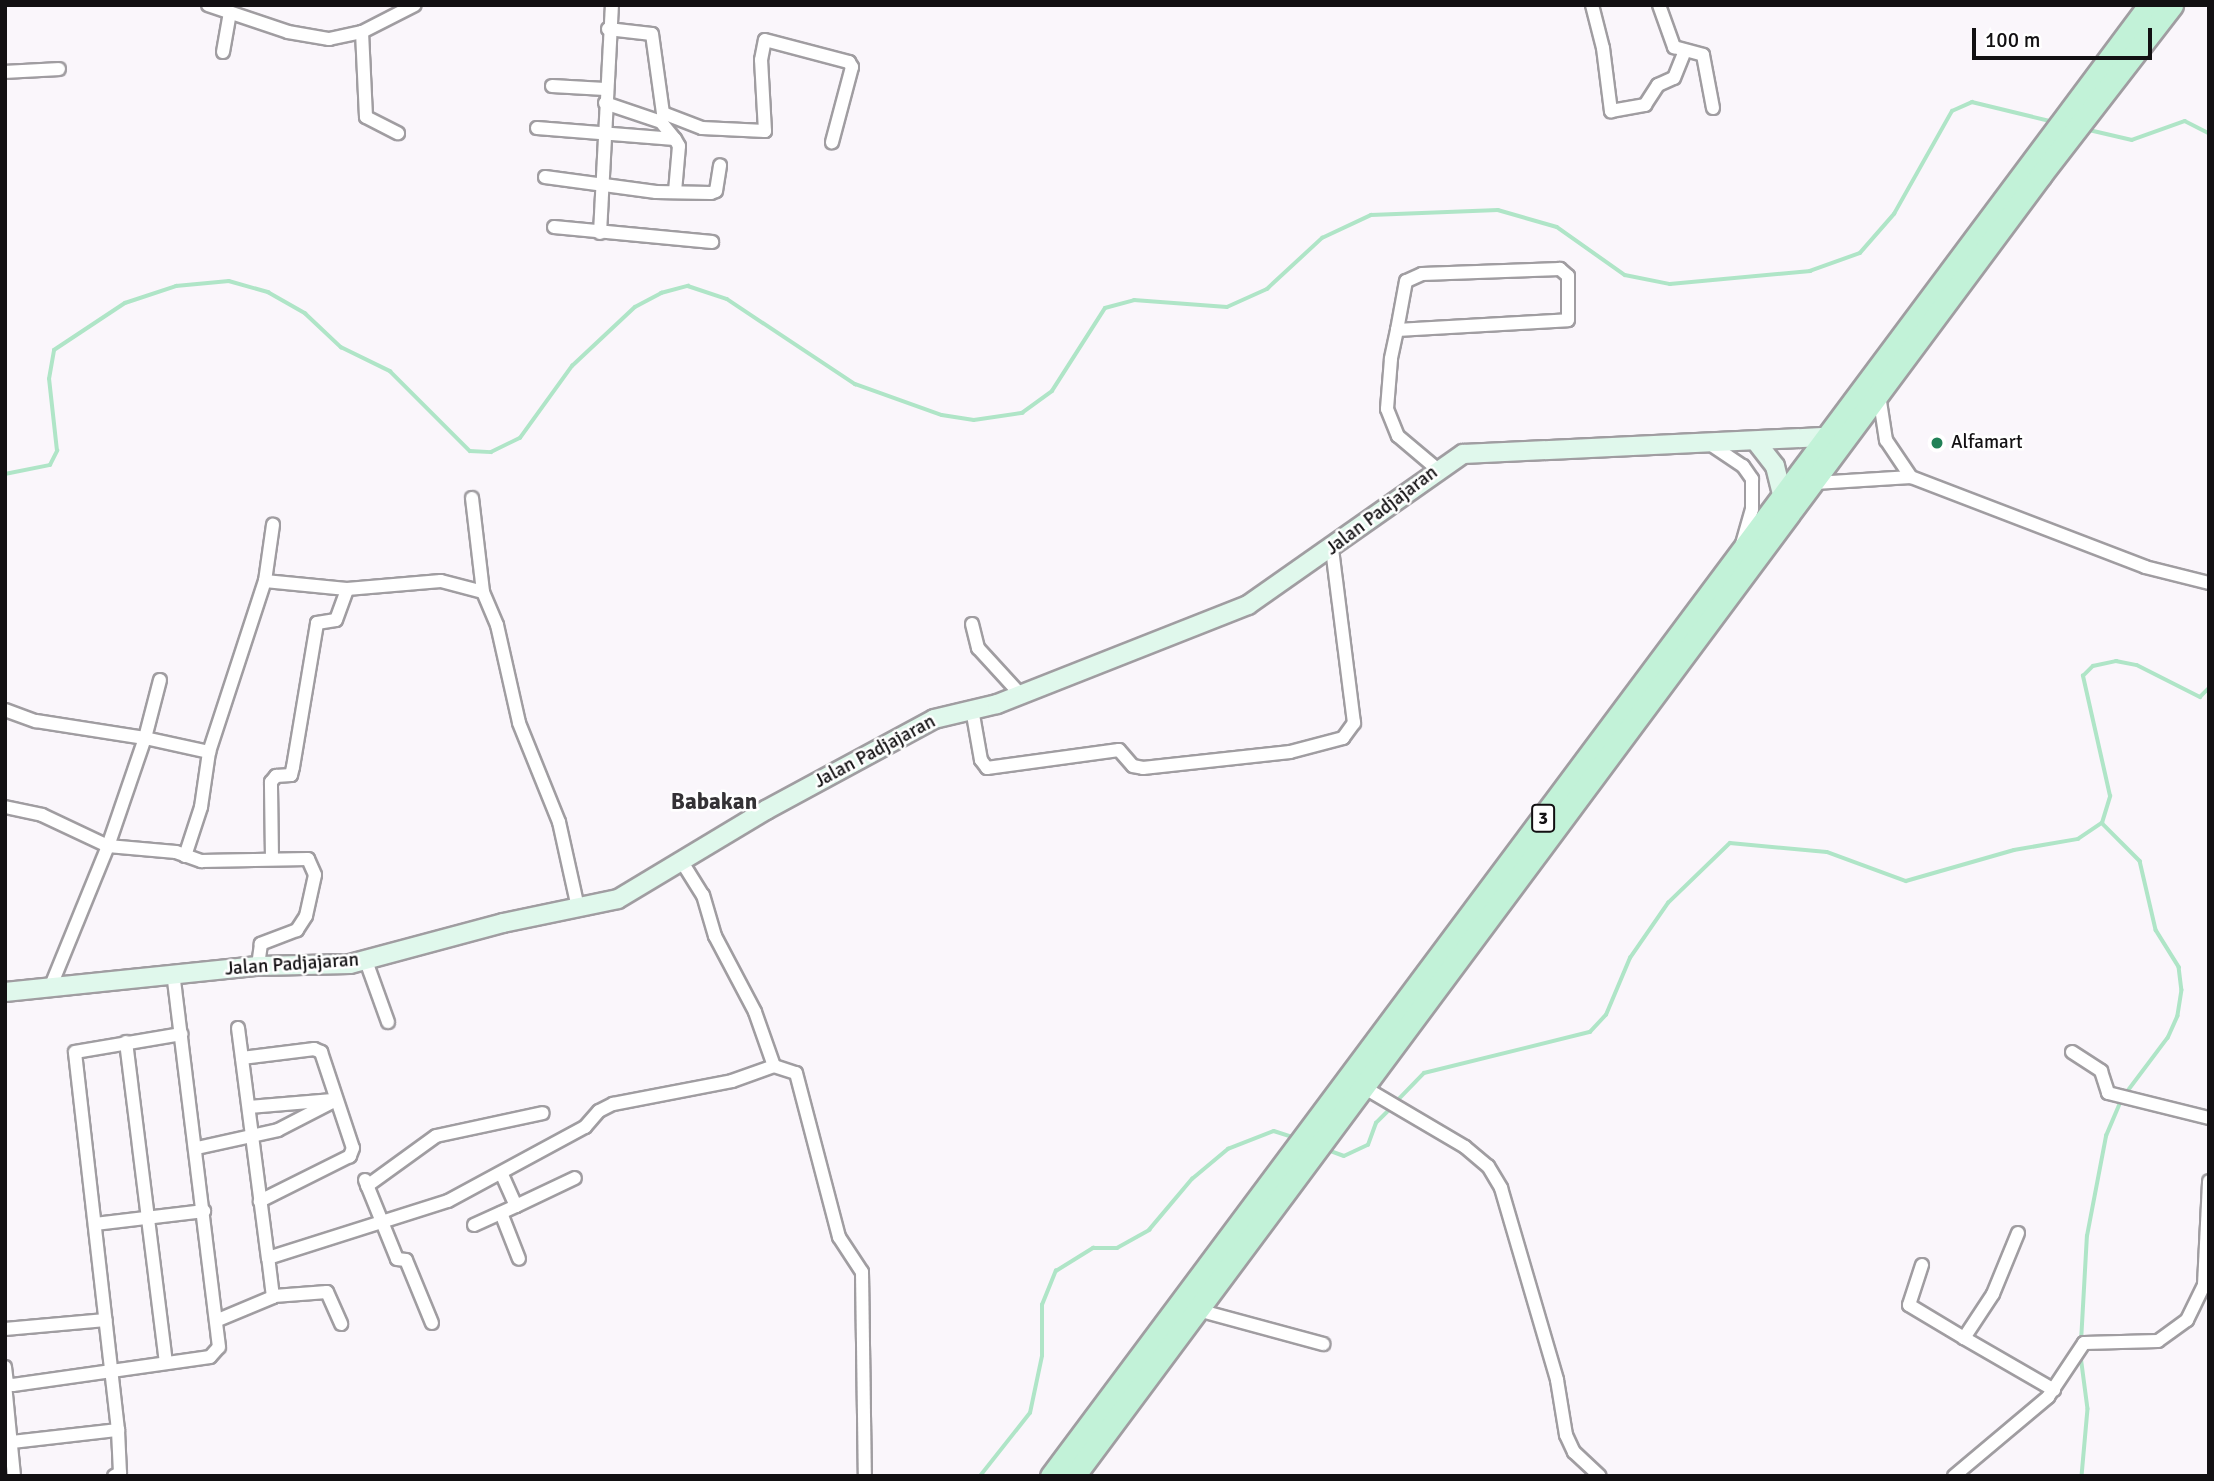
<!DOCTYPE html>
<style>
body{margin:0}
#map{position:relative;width:2214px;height:1481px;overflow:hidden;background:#faf6fb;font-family:Signika,sans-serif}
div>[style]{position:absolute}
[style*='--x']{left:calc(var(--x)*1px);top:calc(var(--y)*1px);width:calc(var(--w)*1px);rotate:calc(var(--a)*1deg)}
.stream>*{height:3.5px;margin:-1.75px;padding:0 1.75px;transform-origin:1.75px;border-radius:1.75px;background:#afe5c7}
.roads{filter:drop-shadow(2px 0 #a09da1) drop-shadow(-2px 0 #a09da1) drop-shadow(0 2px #a09da1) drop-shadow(0 -2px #a09da1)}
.street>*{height:12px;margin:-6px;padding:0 6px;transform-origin:6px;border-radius:6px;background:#fff}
.secondary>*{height:18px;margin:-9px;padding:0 9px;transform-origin:9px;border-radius:9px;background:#e0f8ec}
.primary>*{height:21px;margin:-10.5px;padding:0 10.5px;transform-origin:10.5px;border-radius:10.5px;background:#c2f2d8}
.dots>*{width:19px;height:19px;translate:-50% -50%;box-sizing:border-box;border:4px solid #fff;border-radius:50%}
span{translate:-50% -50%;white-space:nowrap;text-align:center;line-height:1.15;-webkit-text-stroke:5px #fff;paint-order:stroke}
.shield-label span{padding:2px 5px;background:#fff;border:2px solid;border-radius:5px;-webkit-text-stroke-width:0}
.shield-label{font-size:18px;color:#121012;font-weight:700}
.poi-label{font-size:19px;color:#121012}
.left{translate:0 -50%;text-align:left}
.street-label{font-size:19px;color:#121012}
.quarter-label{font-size:23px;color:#343235;font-weight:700}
.frame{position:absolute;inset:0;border:7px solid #121012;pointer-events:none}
.scale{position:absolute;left:1972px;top:28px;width:180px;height:32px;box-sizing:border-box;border:4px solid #121012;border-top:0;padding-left:9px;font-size:21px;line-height:24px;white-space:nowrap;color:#121012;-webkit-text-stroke:5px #fff;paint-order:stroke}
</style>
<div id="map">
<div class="stream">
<i style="--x:2085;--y:129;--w:48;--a:13.2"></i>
<i style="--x:2132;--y:140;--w:56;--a:-19.7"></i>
<i style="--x:2185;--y:121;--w:27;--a:27"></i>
<i style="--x:5;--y:474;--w:46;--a:-11.3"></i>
<i style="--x:50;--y:465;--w:16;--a:-63"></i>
<i style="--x:57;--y:451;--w:72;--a:-96.3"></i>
<i style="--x:49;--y:379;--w:29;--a:-80"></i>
<i style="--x:54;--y:350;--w:85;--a:-33.5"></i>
<i style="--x:125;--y:303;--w:54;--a:-18.4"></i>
<i style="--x:176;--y:286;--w:53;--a:-5.4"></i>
<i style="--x:229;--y:281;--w:41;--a:15.8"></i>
<i style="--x:268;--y:292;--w:43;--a:29.6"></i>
<i style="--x:305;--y:313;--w:50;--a:43.4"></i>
<i style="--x:341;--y:347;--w:55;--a:26.1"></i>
<i style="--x:390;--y:371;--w:113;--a:45"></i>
<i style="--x:470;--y:451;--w:21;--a:3"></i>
<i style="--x:491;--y:452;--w:32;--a:-26"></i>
<i style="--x:520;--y:438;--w:89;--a:-54.2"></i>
<i style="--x:572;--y:366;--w:86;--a:-43.1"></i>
<i style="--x:635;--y:307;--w:30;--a:-28"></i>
<i style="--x:661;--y:293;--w:28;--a:-15"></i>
<i style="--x:688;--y:286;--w:41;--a:18.4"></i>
<i style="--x:727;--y:299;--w:154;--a:33.6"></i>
<i style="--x:855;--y:384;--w:92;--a:19.6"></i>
<i style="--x:942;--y:415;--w:32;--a:9"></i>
<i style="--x:974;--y:420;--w:49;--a:-8.3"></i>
<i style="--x:1022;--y:413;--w:37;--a:-36"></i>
<i style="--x:1052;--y:391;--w:98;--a:-57.4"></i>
<i style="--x:1105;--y:308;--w:30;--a:-15"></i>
<i style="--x:1134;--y:300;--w:93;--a:4.3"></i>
<i style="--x:1227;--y:307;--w:44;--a:-24.2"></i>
<i style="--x:1267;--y:289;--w:75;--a:-42.8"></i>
<i style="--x:1322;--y:238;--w:54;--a:-25.1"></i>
<i style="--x:1371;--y:215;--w:127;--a:-2.3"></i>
<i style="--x:1498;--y:210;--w:61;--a:16.1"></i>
<i style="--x:1557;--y:227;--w:83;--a:35.2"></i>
<i style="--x:1625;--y:275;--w:46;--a:11.3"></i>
<i style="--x:1670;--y:284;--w:141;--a:-5.3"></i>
<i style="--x:1810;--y:271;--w:53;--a:-19.8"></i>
<i style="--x:1860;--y:253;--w:52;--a:-48.9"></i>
<i style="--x:1894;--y:214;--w:118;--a:-60.6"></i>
<i style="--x:1952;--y:111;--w:22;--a:-24"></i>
<i style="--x:1972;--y:102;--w:84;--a:13.7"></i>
<i style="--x:2102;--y:823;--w:54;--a:45"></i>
<i style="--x:2140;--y:861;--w:71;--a:76.9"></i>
<i style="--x:2156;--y:930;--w:44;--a:58.1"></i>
<i style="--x:2179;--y:967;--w:23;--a:83"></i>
<i style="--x:2182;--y:990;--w:26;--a:99"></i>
<i style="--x:2178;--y:1016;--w:24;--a:114"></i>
<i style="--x:2168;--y:1038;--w:70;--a:126.9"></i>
<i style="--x:1396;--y:1102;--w:40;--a:-46"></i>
<i style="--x:1424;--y:1073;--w:171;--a:-13.9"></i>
<i style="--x:1590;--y:1032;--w:23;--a:-47"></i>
<i style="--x:1606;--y:1015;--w:62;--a:-67.2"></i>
<i style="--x:1630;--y:958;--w:67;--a:-55.4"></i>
<i style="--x:1668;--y:903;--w:86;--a:-44.1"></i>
<i style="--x:1730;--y:843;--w:97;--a:5.3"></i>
<i style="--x:1827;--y:852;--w:84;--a:20.2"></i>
<i style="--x:1906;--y:881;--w:112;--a:-16"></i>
<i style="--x:2014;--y:850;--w:65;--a:-9.8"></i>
<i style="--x:2078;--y:839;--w:29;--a:-34"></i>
<i style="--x:2102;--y:823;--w:28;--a:-73"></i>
<i style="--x:2110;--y:796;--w:123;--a:-102.7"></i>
<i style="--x:2083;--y:676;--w:14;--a:-45"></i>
<i style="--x:2093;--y:666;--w:24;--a:-12"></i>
<i style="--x:2116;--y:661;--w:21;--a:11"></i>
<i style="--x:2137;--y:665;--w:71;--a:26.9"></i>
<i style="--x:2200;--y:697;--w:13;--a:-45"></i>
<i style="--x:1325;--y:1149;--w:20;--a:20"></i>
<i style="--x:1344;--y:1156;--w:26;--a:-25"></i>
<i style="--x:1368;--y:1145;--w:23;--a:-70"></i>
<i style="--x:1376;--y:1123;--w:21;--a:-45"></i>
<i style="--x:2081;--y:1342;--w:106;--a:-86.8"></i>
<i style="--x:2087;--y:1236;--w:102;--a:-79.2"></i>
<i style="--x:2106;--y:1136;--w:39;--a:-67"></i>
<i style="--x:2081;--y:1356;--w:53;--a:82.5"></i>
<i style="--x:2088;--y:1409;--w:67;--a:95.1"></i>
<i style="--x:980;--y:1476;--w:80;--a:-51.6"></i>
<i style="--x:1030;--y:1413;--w:58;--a:-78.1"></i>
<i style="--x:1042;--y:1356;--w:51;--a:-90"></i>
<i style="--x:1042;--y:1305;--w:37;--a:-68"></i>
<i style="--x:1056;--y:1271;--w:44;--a:-31.9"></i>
<i style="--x:1093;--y:1248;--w:24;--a:0"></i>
<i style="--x:1117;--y:1248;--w:37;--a:-29"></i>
<i style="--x:1149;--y:1230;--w:67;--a:-49.9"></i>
<i style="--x:1192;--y:1179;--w:47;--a:-39.8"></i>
<i style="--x:1228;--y:1149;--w:49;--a:-21.4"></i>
<i style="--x:1274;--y:1131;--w:22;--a:18"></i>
</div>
<div class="roads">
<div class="street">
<i style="--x:208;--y:5;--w:84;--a:18.6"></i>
<i style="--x:288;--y:32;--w:42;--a:9.7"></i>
<i style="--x:329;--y:39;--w:34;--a:-12"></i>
<i style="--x:362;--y:32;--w:59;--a:-27"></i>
<i style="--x:1592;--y:5;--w:44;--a:75.7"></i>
<i style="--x:1603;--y:48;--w:64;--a:82.8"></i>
<i style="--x:1611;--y:111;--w:35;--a:-10"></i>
<i style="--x:1645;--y:105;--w:24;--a:-57"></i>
<i style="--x:1658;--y:85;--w:17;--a:-24"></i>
<i style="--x:1674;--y:78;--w:29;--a:-68"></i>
<i style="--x:1659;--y:5;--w:45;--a:70.3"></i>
<i style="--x:1674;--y:47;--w:30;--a:15"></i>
<i style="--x:1703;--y:55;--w:54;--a:79.3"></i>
<i style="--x:608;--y:29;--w:44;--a:6.5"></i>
<i style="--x:652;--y:34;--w:80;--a:82.1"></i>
<i style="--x:663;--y:113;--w:42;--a:21"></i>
<i style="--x:702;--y:128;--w:63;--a:2.7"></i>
<i style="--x:765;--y:131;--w:71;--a:-93.2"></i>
<i style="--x:761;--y:60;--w:20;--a:-79"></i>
<i style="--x:765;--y:40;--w:87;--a:14.7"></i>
<i style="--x:849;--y:62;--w:6;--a:59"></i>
<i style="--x:852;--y:67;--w:78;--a:104.9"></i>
<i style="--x:362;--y:32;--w:85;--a:87.3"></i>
<i style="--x:366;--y:117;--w:36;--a:27"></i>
<i style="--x:223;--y:52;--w:40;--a:-80"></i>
<i style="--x:5;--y:72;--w:54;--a:-3.2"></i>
<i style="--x:552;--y:86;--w:53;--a:3.2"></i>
<i style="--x:605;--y:103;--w:59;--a:18.7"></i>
<i style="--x:661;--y:122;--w:22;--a:51"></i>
<i style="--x:537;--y:128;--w:138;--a:4.6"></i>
<i style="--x:675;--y:139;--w:8;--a:60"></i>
<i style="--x:679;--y:146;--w:46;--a:95"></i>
<i style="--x:545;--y:177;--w:112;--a:7.7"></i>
<i style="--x:656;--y:192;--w:55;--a:1"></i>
<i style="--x:711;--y:193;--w:5;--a:-22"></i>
<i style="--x:716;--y:191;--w:26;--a:-81"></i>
<i style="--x:554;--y:227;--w:159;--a:5.4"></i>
<i style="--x:600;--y:233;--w:228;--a:-87"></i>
<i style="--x:1397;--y:330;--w:171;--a:-3.3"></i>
<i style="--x:1568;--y:320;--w:44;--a:-90"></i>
<i style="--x:1568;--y:276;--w:11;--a:-139"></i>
<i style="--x:1560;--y:269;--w:138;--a:177.9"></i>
<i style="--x:1422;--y:274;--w:17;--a:156"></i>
<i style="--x:1406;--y:281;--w:50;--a:100.4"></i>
<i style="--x:1397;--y:330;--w:30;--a:102"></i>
<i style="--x:1391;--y:359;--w:50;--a:94.6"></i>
<i style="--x:1387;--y:409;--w:29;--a:68"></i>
<i style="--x:1398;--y:436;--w:51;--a:40.2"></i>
<i style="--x:1879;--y:395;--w:46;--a:81.2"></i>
<i style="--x:1886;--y:440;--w:45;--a:56"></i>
<i style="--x:1710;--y:444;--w:40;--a:34"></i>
<i style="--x:1743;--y:466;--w:16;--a:55"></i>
<i style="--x:1752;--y:479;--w:30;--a:90"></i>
<i style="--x:1752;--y:509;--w:37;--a:106"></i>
<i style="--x:1815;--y:483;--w:96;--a:-3.6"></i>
<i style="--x:1911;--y:477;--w:251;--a:21"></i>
<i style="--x:2145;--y:567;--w:66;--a:14"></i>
<i style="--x:472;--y:498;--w:95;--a:83.3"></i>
<i style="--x:265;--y:581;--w:82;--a:5.6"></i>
<i style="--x:347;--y:589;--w:94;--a:-4.9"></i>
<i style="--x:441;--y:581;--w:43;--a:14.7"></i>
<i style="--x:483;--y:592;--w:36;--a:67"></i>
<i style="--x:497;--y:625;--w:100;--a:77.3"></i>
<i style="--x:519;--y:723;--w:107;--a:68"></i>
<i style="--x:559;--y:822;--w:88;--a:77.5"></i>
<i style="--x:972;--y:624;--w:25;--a:76"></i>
<i style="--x:978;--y:648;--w:64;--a:47.5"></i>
<i style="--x:160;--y:680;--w:60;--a:104.5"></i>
<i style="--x:145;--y:738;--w:66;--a:12.3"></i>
<i style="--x:209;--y:752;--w:180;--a:-71.9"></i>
<i style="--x:265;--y:581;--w:57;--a:-81.9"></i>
<i style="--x:972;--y:709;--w:52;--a:80"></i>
<i style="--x:981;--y:760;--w:10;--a:53"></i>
<i style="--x:987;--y:768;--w:133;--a:-7.8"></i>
<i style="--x:1119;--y:750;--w:21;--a:49"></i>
<i style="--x:1133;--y:766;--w:10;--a:11"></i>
<i style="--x:1143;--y:768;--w:148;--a:-6.2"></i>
<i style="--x:1290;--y:752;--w:55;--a:-14.8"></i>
<i style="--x:1343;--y:738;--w:19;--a:-54"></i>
<i style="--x:1354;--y:723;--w:176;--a:-97.2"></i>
<i style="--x:5;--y:710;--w:33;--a:20"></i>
<i style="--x:36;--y:721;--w:110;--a:8.9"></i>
<i style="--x:145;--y:738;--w:114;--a:108.9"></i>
<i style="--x:108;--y:846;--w:153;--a:112.2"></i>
<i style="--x:5;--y:807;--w:38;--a:12"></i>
<i style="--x:42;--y:815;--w:73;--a:25.2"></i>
<i style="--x:108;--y:846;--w:68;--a:5"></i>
<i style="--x:176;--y:852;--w:27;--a:20"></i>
<i style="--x:201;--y:861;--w:107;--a:-1.1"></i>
<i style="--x:308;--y:859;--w:17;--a:66"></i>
<i style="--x:315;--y:875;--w:42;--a:102.4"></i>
<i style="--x:306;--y:916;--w:17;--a:123"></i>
<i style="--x:297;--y:930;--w:39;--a:159"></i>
<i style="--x:261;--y:944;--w:22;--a:98"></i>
<i style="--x:185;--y:856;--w:52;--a:-71.9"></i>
<i style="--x:201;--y:807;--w:56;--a:-81.7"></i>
<i style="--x:272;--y:858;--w:76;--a:-90.8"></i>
<i style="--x:271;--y:782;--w:8;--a:-50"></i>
<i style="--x:276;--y:776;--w:15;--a:-4"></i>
<i style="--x:291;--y:775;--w:8;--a:-76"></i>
<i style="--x:293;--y:767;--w:146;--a:-80.5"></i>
<i style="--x:317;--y:623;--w:19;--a:-9"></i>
<i style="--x:336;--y:620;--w:33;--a:-70"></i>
<i style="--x:682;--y:862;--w:39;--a:58"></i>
<i style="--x:703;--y:895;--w:43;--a:73.7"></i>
<i style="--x:715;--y:936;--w:86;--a:62.2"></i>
<i style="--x:755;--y:1012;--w:57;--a:70.6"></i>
<i style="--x:774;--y:1066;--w:23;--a:18"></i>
<i style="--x:796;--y:1073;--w:170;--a:75.3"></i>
<i style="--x:839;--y:1237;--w:42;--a:56.7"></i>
<i style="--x:862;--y:1272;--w:204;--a:89.2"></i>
<i style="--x:366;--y:961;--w:65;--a:70.2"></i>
<i style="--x:238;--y:1028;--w:232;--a:82.6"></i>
<i style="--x:126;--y:1042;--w:322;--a:82.9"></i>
<i style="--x:2072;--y:1052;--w:35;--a:33"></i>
<i style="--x:2101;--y:1071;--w:23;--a:72"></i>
<i style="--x:2108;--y:1093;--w:104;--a:13.9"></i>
<i style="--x:242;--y:1058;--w:73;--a:-7.1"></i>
<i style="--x:314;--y:1049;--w:8;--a:23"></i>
<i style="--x:321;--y:1052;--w:101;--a:71.6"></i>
<i style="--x:353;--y:1148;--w:9;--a:111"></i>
<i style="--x:350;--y:1156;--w:101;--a:153.4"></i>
<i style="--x:1365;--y:1088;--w:116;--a:30.5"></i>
<i style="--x:1465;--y:1147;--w:30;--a:40"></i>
<i style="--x:1488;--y:1166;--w:26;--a:59"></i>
<i style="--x:1501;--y:1188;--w:200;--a:73.7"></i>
<i style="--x:1557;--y:1380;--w:56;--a:80.7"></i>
<i style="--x:1566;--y:1435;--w:19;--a:65"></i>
<i style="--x:1574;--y:1452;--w:35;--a:43"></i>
<i style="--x:249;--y:1107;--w:84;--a:-4.8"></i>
<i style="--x:197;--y:1148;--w:83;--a:-12.5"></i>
<i style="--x:278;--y:1130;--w:65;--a:-27.3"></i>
<i style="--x:365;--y:1180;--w:85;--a:67.9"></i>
<i style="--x:397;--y:1259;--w:9;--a:6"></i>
<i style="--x:406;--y:1260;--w:68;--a:67.6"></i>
<i style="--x:367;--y:1186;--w:85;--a:-35.9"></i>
<i style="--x:436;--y:1136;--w:109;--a:-12.1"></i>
<i style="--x:516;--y:1206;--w:65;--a:-25.4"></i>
<i style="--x:501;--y:1213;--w:49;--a:68.6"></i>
<i style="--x:95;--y:1224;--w:110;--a:-6.8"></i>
<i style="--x:474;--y:1225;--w:46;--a:-24.3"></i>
<i style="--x:516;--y:1206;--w:34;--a:-114"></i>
<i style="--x:2018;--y:1233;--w:66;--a:112.3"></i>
<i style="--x:1993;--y:1294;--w:53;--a:123.4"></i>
<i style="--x:1964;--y:1338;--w:104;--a:30"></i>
<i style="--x:1922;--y:1265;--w:42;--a:108"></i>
<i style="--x:1909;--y:1305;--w:64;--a:31"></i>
<i style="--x:274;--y:1296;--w:53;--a:-4.3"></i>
<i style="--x:327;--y:1292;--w:35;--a:66"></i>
<i style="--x:1198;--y:1310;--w:130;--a:15.2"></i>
<i style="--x:218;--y:1320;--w:60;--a:-22.7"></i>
<i style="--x:273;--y:1297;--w:39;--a:-97"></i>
<i style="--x:268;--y:1258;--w:189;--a:-17.6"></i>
<i style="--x:448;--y:1201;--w:156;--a:-28.4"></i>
<i style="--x:585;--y:1127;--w:21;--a:-49"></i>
<i style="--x:599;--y:1111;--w:16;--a:-27"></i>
<i style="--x:613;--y:1104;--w:121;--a:-10.9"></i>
<i style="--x:732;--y:1081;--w:45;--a:-19.7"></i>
<i style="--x:5;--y:1329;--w:101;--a:-5.1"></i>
<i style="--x:5;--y:1367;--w:17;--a:83"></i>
<i style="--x:7;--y:1384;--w:6;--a:9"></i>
<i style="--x:13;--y:1385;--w:199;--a:-8.1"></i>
<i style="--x:210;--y:1357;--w:13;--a:-48"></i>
<i style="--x:219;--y:1347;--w:376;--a:-97"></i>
<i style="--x:5;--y:1384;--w:92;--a:84.4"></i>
<i style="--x:12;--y:1442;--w:107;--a:-6.5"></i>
<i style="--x:114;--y:1476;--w:7;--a:-27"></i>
<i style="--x:120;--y:1473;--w:43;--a:-92.7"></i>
<i style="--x:118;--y:1430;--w:380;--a:-96.5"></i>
<i style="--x:75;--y:1052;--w:108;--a:-9.6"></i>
<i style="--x:1954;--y:1476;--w:123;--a:-40"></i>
<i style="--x:2048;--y:1397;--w:65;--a:-56.3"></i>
<i style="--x:2084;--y:1343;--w:74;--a:-1.5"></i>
<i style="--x:2158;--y:1341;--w:36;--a:-36"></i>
<i style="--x:2187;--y:1320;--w:39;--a:-64"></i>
<i style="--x:2204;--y:1285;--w:104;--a:-87.2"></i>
</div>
<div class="secondary">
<i style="--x:1757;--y:443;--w:29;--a:52"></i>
<i style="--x:1775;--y:466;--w:33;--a:76"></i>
<i style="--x:5;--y:992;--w:254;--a:-5.9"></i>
<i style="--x:258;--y:966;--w:92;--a:-1.2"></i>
<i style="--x:350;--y:964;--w:158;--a:-15"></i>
<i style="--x:503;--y:923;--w:117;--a:-11.8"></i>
<i style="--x:618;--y:899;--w:173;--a:-31"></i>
<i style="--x:766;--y:810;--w:191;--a:-28.4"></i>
<i style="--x:934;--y:719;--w:65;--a:-13.4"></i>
<i style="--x:997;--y:704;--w:270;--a:-21.5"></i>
<i style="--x:1248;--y:605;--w:263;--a:-35.1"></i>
<i style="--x:1463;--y:454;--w:364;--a:-2.7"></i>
</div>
<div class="primary">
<i style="--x:1051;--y:1476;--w:1836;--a:-53.26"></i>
<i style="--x:1074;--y:1476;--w:1620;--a:-53.38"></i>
<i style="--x:2040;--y:176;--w:216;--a:-52.3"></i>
</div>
</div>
<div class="dots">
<i style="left:1937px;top:443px;background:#218057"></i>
</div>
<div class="shield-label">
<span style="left:1543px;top:818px">3</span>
</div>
<div class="poi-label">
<span class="left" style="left:1951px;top:443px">Alfamart</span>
</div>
<div class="street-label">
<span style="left:1382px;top:511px;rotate:-37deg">Jalan Padjajaran</span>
<span style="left:875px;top:752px;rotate:-28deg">Jalan Padjajaran</span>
<span style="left:292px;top:965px;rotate:-4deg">Jalan Padjajaran</span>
</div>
<div class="quarter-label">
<span style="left:714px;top:802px">Babakan</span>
</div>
<div class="frame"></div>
<div class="scale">100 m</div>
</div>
